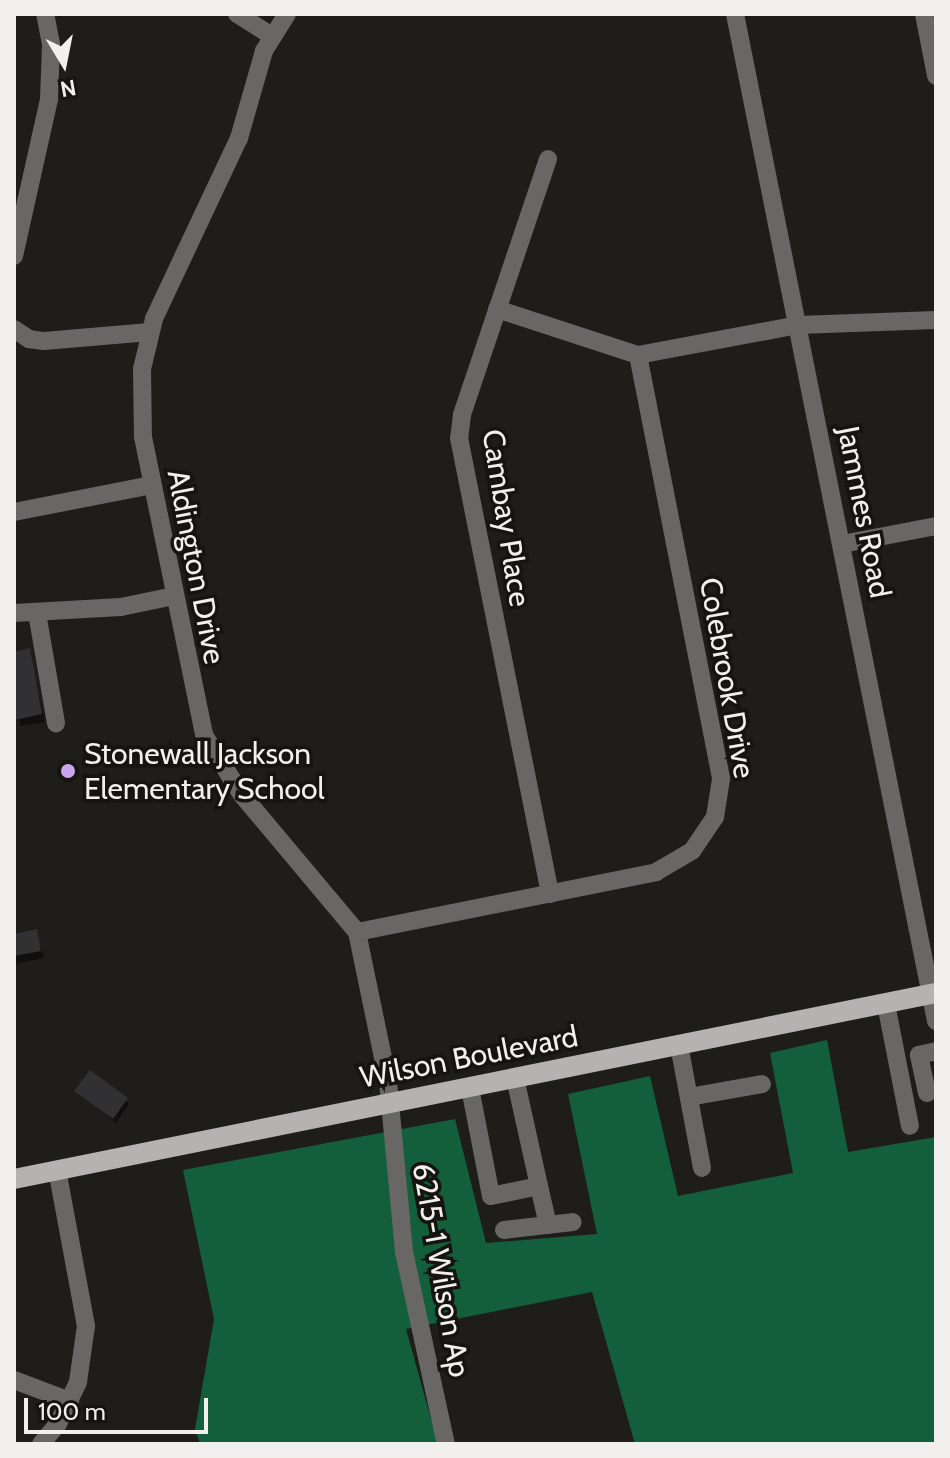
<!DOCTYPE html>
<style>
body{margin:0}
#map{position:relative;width:950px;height:1458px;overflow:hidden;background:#1e1d1a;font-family:Cabin,sans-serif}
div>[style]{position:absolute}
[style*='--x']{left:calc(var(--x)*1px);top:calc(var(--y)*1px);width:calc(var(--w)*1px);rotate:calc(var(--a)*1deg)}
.forest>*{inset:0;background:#145f3b}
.shadow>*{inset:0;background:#0007}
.building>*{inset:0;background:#313033}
.minor>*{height:18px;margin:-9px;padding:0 9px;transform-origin:9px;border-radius:9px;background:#686766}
.major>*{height:20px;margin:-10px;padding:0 10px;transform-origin:10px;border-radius:10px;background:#b6b2b1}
.dots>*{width:22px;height:22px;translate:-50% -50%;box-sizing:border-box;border:4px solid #151411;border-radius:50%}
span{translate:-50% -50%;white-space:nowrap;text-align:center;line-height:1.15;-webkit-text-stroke:7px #151411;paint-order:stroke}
.street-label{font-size:30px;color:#f1f0ee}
.poi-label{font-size:30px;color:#f1f0ee}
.left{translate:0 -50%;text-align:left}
.frame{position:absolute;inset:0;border:16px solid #f1f0ee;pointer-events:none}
.north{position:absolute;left:24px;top:24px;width:80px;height:80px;-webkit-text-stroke:6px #151411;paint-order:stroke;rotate:170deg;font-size:22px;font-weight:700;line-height:32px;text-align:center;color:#f1f0ee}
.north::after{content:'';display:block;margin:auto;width:28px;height:36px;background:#f1f0ee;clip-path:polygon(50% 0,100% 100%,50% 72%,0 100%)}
.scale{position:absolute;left:24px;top:1398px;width:184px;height:36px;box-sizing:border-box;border:4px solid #f1f0ee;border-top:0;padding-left:10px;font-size:24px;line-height:28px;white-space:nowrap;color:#f1f0ee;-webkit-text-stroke:6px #151411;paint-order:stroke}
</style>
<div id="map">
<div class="forest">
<i style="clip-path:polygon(827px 1040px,848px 1152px,936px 1137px,936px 1444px,635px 1444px,592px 1292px,406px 1329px,438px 1444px,200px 1444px,195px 1429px,214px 1319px,183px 1170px,455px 1119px,486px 1243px,597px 1234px,568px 1094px,650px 1076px,678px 1196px,793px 1173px,770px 1053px)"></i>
</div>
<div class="shadow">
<i style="clip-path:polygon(29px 651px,45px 722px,21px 726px,14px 704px,14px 654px)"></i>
<i style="clip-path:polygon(36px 932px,44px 958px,15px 964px,14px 936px)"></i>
<i style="clip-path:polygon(90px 1073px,129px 1104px,116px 1123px,77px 1091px)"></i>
</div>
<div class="building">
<i style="clip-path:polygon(30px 648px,42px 714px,15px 720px,14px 652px)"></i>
<i style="clip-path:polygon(37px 929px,41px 951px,14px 956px,14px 934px)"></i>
<i style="clip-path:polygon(90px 1070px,128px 1098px,113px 1119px,74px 1091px)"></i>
</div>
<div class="minor">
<i style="--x:237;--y:14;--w:41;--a:32.2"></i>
<i style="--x:287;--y:14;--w:44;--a:121.9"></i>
<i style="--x:264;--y:51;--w:91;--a:106"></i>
<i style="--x:239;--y:138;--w:200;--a:115.2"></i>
<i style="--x:154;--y:319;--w:51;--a:103.5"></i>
<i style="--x:142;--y:369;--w:68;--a:89.2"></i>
<i style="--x:143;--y:437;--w:304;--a:78.4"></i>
<i style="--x:204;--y:735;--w:71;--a:57.7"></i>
<i style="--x:242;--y:795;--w:179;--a:50"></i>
<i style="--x:357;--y:932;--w:153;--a:78.3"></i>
<i style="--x:388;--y:1082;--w:171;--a:84.6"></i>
<i style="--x:404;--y:1252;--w:197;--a:77.7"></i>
<i style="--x:735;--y:14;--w:1027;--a:78.71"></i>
<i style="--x:924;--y:14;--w:63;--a:79"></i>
<i style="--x:548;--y:159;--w:270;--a:108.6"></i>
<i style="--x:462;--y:415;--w:23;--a:97"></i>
<i style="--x:459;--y:438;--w:465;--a:78.7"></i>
<i style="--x:14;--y:256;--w:161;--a:-77.4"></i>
<i style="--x:49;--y:99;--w:55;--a:-87.9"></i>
<i style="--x:51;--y:44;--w:31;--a:-101"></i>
<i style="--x:497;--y:309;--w:148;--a:18.1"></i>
<i style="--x:638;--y:355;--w:163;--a:-10.6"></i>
<i style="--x:798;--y:325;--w:138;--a:-2.1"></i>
<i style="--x:14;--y:329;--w:18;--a:34"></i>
<i style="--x:29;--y:339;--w:15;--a:8"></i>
<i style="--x:44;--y:341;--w:106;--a:-4.9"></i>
<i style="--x:14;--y:512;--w:141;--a:-11.1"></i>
<i style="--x:842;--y:544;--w:96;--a:-10.8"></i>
<i style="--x:14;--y:613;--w:107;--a:-3.2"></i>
<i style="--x:121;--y:607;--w:54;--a:-11.7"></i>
<i style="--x:37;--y:613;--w:112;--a:80.2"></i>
<i style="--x:357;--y:932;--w:305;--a:-11.3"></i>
<i style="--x:656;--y:872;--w:42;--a:-30.3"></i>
<i style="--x:692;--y:851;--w:41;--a:-55.9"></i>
<i style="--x:715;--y:817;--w:39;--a:-81"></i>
<i style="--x:721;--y:778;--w:431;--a:-101.1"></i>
<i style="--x:886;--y:1004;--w:124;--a:78.9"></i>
<i style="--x:679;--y:1045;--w:125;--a:79.4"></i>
<i style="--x:470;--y:1088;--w:110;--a:79"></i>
<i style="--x:491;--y:1196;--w:49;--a:-11.8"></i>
<i style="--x:539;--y:1186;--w:111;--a:-102.5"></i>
<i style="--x:927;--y:1093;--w:39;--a:-102"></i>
<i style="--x:919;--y:1055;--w:17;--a:-13"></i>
<i style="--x:689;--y:1097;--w:74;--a:-10.1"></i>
<i style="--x:539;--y:1186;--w:40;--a:77"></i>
<i style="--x:504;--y:1230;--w:69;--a:-6.6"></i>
<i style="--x:14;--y:1380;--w:60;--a:20.6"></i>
<i style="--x:41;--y:1444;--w:26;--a:-50"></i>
<i style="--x:58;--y:1424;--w:47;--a:-64.5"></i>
<i style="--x:78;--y:1382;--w:57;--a:-81.9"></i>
<i style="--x:86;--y:1326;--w:159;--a:-100.5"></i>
</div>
<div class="major">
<i style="--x:14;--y:1179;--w:941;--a:-11.41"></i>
</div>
<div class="dots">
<i style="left:68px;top:771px;background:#c8a6ef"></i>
</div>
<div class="street-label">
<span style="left:864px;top:512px;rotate:79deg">Jammes Road</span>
<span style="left:506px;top:518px;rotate:81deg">Cambay Place</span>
<span style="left:196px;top:567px;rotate:79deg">Aldington Drive</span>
<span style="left:727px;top:678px;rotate:80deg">Colebrook Drive</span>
<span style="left:469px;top:1057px;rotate:-11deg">Wilson Boulevard</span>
<span style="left:441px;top:1270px;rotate:80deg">6215-1 Wilson Ap</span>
</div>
<div class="poi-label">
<span class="left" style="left:84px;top:771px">Stonewall Jackson<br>Elementary School</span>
</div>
<div class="frame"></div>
<div class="north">N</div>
<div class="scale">100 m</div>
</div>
